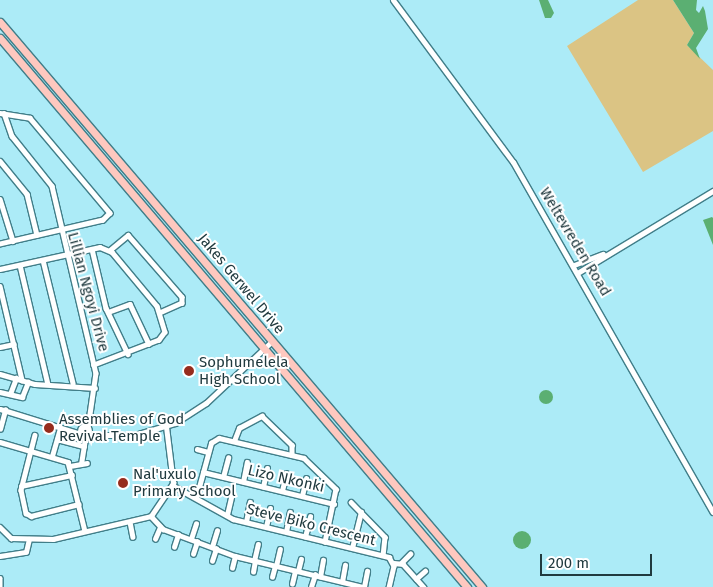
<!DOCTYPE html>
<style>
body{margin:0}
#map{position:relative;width:713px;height:587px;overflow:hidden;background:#acebf7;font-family:"Fira Sans",sans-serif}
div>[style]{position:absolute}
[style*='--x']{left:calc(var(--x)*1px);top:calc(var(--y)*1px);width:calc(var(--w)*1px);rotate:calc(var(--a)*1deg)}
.green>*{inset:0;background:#dbc484}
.water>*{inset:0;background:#5baf72}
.round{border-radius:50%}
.roads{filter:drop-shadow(1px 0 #417e89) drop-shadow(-1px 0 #417e89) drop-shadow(0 1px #417e89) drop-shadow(0 -1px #417e89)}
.minor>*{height:4.5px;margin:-2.25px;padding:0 2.25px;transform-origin:2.25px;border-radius:2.25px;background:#fff}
.tertiary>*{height:5px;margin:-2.5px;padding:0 2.5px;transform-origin:2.5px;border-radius:2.5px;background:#fff}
.tertiary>.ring{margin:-2.5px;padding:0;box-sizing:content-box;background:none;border:5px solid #fff;border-radius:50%}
.trunk>*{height:7px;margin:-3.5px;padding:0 3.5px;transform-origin:3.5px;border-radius:3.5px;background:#fec8bf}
.dots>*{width:14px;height:14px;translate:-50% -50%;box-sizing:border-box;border:2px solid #fff;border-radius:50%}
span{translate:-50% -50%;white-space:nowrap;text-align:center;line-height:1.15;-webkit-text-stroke:4px #fff;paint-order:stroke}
.street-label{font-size:15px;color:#203a3f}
.poi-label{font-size:15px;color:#203a3f}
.left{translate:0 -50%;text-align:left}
.scale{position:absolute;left:540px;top:554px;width:112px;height:22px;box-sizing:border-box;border:2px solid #203a3f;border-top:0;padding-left:6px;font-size:15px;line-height:18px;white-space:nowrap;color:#203a3f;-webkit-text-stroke:4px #fff;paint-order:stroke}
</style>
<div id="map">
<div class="green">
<i style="clip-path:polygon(638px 0,673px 0,694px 33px,687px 45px,713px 70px,713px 131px,643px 172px,567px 46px)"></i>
</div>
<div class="water">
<i style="clip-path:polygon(539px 0,548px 0,554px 13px,551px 18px,545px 18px)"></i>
<i style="clip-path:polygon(673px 0,697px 0,696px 10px,699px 13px,703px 6px,705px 11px,708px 29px,696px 48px,700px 59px,687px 45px,694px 33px)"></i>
<i style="clip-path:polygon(712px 217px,713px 218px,713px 245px,703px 220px)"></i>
<i class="round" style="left:539px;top:390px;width:14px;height:14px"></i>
<i class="round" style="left:513px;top:531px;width:18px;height:18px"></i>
</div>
<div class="roads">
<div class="minor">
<i style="--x:0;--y:113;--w:30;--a:9"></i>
<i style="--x:30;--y:118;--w:124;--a:49.9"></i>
<i style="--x:110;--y:213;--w:10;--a:135"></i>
<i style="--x:103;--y:220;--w:106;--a:166.9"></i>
<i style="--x:4;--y:113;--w:24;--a:71"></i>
<i style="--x:12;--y:136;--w:64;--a:51.3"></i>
<i style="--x:52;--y:186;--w:192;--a:76.8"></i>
<i style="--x:96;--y:373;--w:56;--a:98.3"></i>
<i style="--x:0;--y:161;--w:43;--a:50.7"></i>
<i style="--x:27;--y:194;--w:42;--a:76.3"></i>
<i style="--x:0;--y:199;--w:44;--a:72.8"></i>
<i style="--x:92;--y:249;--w:61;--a:76.7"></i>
<i style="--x:106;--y:308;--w:51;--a:64.4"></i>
<i style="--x:110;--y:250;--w:23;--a:-40"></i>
<i style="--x:128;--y:235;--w:82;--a:48.9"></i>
<i style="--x:182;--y:297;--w:6;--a:90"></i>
<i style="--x:182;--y:303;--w:24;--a:156"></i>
<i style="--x:43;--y:260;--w:127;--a:76.3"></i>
<i style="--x:20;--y:265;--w:122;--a:76.8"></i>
<i style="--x:0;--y:269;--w:102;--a:-12.4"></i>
<i style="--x:100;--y:247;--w:13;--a:23"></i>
<i style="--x:112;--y:252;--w:70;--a:50.2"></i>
<i style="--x:157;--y:306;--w:27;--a:73"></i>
<i style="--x:165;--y:332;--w:10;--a:127"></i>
<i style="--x:159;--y:340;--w:70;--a:159"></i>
<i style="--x:0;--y:286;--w:97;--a:76.8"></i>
<i style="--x:108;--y:312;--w:23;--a:-20"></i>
<i style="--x:130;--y:304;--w:44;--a:64.6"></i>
<i style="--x:0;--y:347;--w:14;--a:-12"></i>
<i style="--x:0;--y:374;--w:36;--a:16"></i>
<i style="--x:35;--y:384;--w:60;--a:3.8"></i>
<i style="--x:0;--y:392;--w:23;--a:13"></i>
<i style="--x:22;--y:397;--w:16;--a:-68"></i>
<i style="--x:10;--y:394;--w:17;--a:-69"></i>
<i style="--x:0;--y:429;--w:20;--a:-75"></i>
<i style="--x:35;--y:435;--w:57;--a:104.3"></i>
<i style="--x:21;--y:490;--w:24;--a:78"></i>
<i style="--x:26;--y:513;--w:6;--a:31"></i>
<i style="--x:31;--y:516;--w:49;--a:-14"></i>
<i style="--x:57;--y:439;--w:28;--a:15"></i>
<i style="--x:234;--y:441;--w:14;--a:-69"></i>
<i style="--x:239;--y:428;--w:26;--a:-28"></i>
<i style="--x:262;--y:416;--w:42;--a:44"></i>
<i style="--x:292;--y:445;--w:10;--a:90"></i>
<i style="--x:0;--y:442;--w:71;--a:16.4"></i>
<i style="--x:68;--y:462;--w:71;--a:76.2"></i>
<i style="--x:197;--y:449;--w:11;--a:15"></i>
<i style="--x:52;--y:456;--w:26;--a:-74"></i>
<i style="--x:81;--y:464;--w:25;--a:-81"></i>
<i style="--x:70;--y:466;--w:17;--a:-10"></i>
<i style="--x:203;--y:472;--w:135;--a:13.7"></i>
<i style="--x:223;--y:477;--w:20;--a:-75"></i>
<i style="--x:243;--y:482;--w:20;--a:-79"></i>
<i style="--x:172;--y:485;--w:70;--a:29.1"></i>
<i style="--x:233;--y:519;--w:161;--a:13.7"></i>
<i style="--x:389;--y:557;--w:10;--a:61"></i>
<i style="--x:394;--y:566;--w:22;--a:103"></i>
<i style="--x:21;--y:486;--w:52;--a:-12.2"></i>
<i style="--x:263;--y:487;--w:19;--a:-78"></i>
<i style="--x:282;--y:491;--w:18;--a:-77"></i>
<i style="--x:302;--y:496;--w:18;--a:-77"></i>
<i style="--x:196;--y:498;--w:57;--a:-74.7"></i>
<i style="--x:211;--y:443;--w:9;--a:-32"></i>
<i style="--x:219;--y:438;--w:87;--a:13.2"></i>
<i style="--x:304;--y:458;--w:45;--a:44.1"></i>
<i style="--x:336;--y:489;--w:54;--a:101.7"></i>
<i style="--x:351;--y:502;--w:49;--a:45.8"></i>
<i style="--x:385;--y:537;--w:18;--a:96"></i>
<i style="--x:227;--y:515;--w:18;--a:-77"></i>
<i style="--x:151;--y:516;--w:18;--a:47"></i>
<i style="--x:163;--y:529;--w:77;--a:20.6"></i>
<i style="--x:235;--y:556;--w:132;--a:13.6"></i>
<i style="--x:130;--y:522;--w:15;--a:79"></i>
<i style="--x:246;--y:522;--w:20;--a:-79"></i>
<i style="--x:0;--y:527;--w:16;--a:45"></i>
<i style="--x:11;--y:538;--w:42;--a:1.4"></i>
<i style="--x:53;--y:539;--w:101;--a:-13.2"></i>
<i style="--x:151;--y:516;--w:40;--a:-56"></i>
<i style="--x:173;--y:483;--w:56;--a:-97.1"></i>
<i style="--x:266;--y:527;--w:19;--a:-78"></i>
<i style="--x:286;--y:532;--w:20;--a:-79"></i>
<i style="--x:305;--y:537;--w:21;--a:-76"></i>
<i style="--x:155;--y:539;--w:13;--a:-67"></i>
<i style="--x:191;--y:539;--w:16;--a:-72"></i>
<i style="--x:174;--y:547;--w:13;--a:-72"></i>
<i style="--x:212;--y:547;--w:17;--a:-73"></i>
<i style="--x:352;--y:548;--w:37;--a:-76"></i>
<i style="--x:193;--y:554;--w:13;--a:-72"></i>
<i style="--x:0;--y:556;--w:26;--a:-9"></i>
<i style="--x:26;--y:552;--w:13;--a:-77"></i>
<i style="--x:212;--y:561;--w:13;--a:-72"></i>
<i style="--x:254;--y:561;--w:17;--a:-77"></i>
<i style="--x:394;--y:563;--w:9;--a:6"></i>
<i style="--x:403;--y:564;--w:31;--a:48"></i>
<i style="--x:401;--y:563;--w:13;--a:-45"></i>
<i style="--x:276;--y:566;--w:17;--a:-77"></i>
<i style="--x:232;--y:568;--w:12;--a:-76"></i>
<i style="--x:298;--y:571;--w:12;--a:-76"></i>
<i style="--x:253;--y:572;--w:11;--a:-80"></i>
<i style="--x:272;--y:577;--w:11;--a:-75"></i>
<i style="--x:320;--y:577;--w:17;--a:-80"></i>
<i style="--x:0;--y:578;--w:8;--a:90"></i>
<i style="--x:416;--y:579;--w:12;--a:-42"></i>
<i style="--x:342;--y:582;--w:17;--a:-80"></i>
<i style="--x:292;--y:584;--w:13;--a:-77"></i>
<i style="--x:311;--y:587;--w:13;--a:-72"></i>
<i style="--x:364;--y:587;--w:16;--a:-79"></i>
</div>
<div class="tertiary">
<i style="--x:393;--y:0;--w:202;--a:53.5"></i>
<i style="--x:513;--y:162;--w:403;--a:60.3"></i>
<i style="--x:574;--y:265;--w:31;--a:-21"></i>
<i style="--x:579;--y:272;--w:157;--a:-31.2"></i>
<i style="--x:0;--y:409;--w:85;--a:17.2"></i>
<i class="ring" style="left:80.5px;top:426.5px;width:4px;height:4px"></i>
<i style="--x:86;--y:435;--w:49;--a:0"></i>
<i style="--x:135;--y:435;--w:42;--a:-16.7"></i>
<i style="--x:175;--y:423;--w:37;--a:-33"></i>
<i style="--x:206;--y:403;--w:91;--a:-43.2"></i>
</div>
<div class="trunk">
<i style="--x:0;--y:22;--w:743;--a:49.53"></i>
<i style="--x:0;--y:38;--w:721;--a:49.61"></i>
</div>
</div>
<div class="dots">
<i style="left:189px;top:371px;background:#962c1d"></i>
<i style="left:49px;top:428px;background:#962c1d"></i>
<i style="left:123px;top:483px;background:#962c1d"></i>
</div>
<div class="street-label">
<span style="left:575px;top:242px;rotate:59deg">Weltevreden Road</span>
<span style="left:241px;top:284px;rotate:50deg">Jakes Gerwel Drive</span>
<span style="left:88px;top:292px;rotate:75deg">Lillian Ngoyi Drive</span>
<span style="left:286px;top:479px;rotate:13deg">Lizo Nkonki</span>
<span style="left:311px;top:525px;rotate:14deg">Steve Biko Crescent</span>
</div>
<div class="poi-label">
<span class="left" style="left:199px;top:371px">Sophumelela<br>High School</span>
<span class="left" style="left:59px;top:428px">Assemblies of God<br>Revival Temple</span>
<span class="left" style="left:133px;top:483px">Nal'uxulo<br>Primary School</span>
</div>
<div class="scale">200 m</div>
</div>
